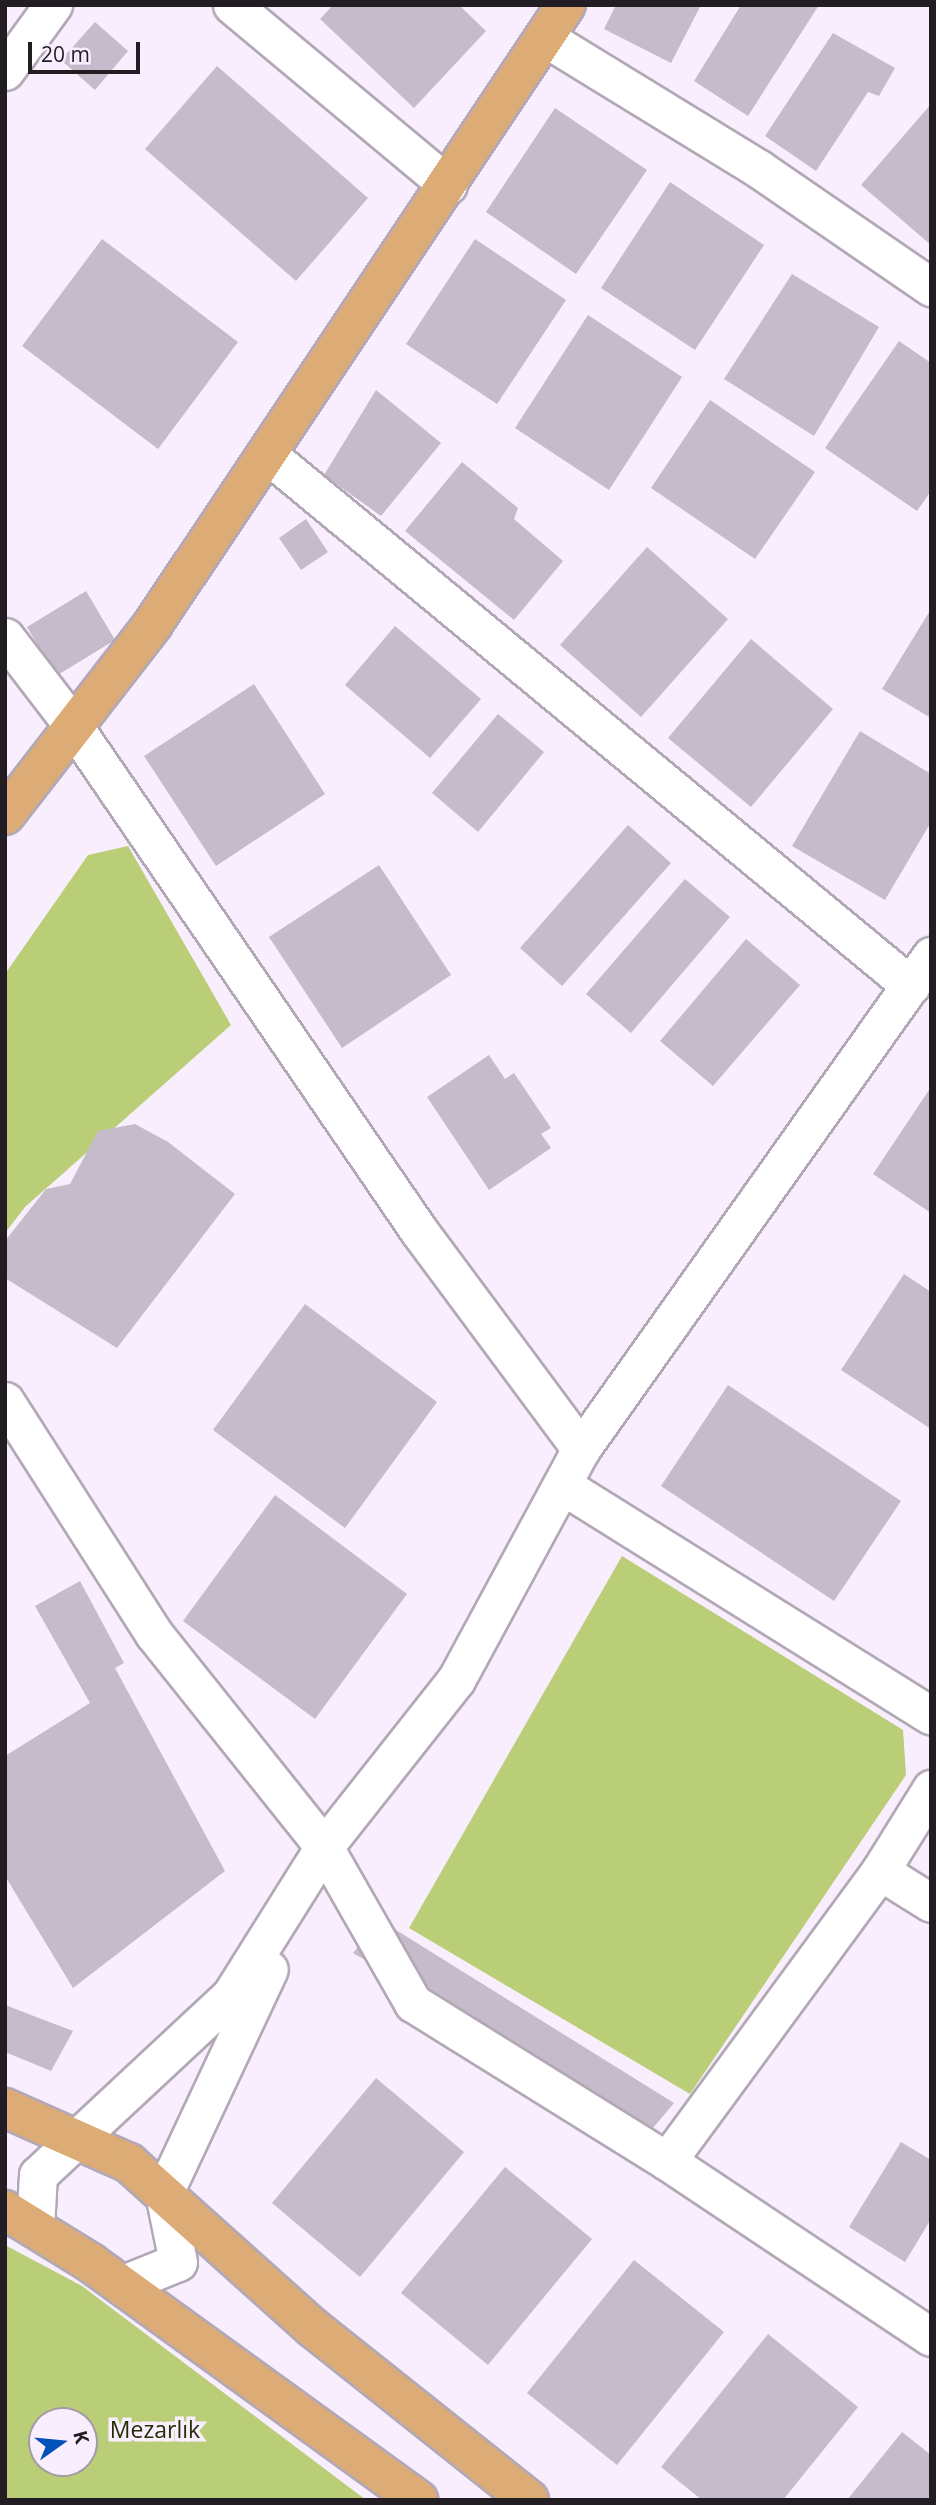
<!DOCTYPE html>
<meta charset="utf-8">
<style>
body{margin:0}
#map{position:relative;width:936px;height:2505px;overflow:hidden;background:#f9eefd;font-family:"Open Sans",sans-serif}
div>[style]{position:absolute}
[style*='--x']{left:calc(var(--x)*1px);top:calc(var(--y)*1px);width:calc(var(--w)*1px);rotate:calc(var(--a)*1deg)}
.green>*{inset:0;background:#b9ce76}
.building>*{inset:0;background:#c6bbca}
.roads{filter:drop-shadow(2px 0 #b2a8b6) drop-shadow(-2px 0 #b2a8b6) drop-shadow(0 2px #b2a8b6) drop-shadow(0 -2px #b2a8b6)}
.minor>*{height:37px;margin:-18.5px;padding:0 18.5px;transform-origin:18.5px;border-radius:18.5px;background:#fff}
.major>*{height:38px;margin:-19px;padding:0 19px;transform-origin:19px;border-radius:19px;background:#ddac76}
span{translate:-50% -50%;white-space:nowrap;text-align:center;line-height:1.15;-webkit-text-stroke:7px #f9eefd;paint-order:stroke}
.park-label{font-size:23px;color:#252d06}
.frame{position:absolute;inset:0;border:7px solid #211d23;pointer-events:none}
.north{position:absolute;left:28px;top:2407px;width:70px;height:70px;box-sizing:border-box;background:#f9eefd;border:2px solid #a39aa6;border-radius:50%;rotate:75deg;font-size:19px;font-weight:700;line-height:28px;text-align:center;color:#211d23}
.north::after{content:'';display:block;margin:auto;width:24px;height:32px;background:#0351bb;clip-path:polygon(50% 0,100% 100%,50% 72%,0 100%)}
.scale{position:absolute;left:28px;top:42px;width:112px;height:32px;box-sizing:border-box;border:4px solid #211d23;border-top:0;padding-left:9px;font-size:21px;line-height:24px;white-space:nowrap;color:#211d23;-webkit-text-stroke:5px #f9eefd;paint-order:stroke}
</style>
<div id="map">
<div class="green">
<i style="clip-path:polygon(128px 846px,231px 1025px,25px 1207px,5px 1233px,5px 974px,88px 855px)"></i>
<i style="clip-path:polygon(622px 1556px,903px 1730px,906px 1775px,690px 2094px,409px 1928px)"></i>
<i style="clip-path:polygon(evenodd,5px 2245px,82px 2286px,366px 2500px,5px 2500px,5px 2245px,42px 2421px,84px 2421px,84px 2463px,42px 2463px,42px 2421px)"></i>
</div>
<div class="building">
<i style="clip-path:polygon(333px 5px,459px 5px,486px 31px,414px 108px,320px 19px)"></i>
<i style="clip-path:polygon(616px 5px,701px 5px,671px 63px,604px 29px)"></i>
<i style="clip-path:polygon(741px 5px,819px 5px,748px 116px,694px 81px)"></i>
<i style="clip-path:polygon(95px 22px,128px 51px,95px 90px,61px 60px)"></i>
<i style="clip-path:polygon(833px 33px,895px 68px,879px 96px,868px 92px,816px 171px,765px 136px)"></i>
<i style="clip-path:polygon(217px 66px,368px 198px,296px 281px,145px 149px)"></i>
<i style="clip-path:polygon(931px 104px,931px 245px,861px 185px)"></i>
<i style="clip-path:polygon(555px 108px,647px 170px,576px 274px,486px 212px)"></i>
<i style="clip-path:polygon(670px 182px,764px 245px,695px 350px,601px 288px)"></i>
<i style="clip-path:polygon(102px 239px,238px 342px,158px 449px,22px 346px)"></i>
<i style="clip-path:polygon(475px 239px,566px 300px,497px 404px,406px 344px)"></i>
<i style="clip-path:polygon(792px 274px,879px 327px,814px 436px,724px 379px)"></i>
<i style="clip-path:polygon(588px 315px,682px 377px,609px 490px,515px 428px)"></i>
<i style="clip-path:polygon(899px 341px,931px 363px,931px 491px,917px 511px,825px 448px)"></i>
<i style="clip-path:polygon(376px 390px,441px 443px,381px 516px,324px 475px)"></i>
<i style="clip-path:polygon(710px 400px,815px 472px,755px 559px,651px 488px)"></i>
<i style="clip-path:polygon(462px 462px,518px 508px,514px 519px,563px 561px,514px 620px,405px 531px)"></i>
<i style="clip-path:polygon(306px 519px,328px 552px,301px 570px,279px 538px)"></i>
<i style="clip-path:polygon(647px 547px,728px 619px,641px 717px,560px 645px)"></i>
<i style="clip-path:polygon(86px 591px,115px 640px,56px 676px,27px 627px)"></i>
<i style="clip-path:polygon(931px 609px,931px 718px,882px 689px)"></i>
<i style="clip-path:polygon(395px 626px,481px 699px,430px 758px,345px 685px)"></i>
<i style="clip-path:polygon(751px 639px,833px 709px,751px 807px,668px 738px)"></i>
<i style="clip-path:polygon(254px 684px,325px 794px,216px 866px,144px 756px)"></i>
<i style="clip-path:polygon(498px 714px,544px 752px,478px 832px,432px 793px)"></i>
<i style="clip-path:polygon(860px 731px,931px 774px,931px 822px,885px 900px,792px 846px)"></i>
<i style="clip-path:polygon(628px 825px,671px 863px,562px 986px,520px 948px)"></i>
<i style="clip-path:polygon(379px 865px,451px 975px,342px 1048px,269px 937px)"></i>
<i style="clip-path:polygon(685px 879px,730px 917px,631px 1033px,586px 994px)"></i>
<i style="clip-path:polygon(746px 939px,800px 985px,713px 1086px,660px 1041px)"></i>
<i style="clip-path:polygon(489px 1055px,505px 1079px,514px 1073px,551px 1128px,541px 1134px,551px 1148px,489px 1190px,427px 1097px)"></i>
<i style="clip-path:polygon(931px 1087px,931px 1213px,873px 1174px)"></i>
<i style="clip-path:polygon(135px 1124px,168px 1142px,235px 1194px,117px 1348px,5px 1278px,5px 1241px,46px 1189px,70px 1184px,98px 1131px)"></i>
<i style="clip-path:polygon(904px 1274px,931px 1292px,931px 1429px,841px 1370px)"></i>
<i style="clip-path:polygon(305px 1304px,437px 1402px,345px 1528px,213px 1430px)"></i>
<i style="clip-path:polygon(728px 1385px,901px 1501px,834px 1601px,661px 1486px)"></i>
<i style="clip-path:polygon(275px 1495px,407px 1594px,315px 1719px,183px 1621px)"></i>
<i style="clip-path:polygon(80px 1581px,124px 1663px,115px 1668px,225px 1871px,73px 1988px,5px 1876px,5px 1756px,90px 1703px,35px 1606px)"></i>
<i style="clip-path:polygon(380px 1920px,674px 2103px,653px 2128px,353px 1953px)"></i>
<i style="clip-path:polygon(5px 2005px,73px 2031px,51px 2071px,5px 2052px)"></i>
<i style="clip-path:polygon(376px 2078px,464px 2152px,360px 2277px,272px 2203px)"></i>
<i style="clip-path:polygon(901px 2142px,931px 2160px,931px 2219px,905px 2262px,849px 2227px)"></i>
<i style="clip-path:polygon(505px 2167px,592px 2239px,488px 2365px,401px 2293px)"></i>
<i style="clip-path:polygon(634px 2260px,724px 2332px,617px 2465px,527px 2393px)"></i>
<i style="clip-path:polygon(768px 2334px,858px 2407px,783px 2500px,702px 2500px,661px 2467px)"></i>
<i style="clip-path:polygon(902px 2432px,931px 2455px,931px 2500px,847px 2500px)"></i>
</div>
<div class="roads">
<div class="minor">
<i style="--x:232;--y:5;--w:281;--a:39.8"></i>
<i style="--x:547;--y:39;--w:249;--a:31.5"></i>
<i style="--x:759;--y:169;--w:209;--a:34.5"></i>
<i style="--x:5;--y:71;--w:82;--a:-54"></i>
<i style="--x:267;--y:454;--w:835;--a:39.56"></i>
<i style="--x:5;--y:637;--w:113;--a:52.5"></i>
<i style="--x:74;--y:727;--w:611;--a:55.61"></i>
<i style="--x:419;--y:1231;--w:272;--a:53.4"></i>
<i style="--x:5;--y:1401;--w:277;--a:57.4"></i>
<i style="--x:154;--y:1634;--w:273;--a:51.4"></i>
<i style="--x:324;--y:1847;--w:180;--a:60.3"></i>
<i style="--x:413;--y:2003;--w:299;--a:31.9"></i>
<i style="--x:667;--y:2161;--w:317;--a:33.7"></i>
<i style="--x:562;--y:1485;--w:435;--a:32"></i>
<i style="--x:880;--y:1871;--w:97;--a:-58.1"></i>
<i style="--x:667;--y:2161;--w:360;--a:-53.7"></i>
<i style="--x:880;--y:1871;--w:60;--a:32.1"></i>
<i style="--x:35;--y:2228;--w:53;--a:-86.8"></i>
<i style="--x:38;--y:2175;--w:264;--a:-43"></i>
<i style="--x:231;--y:1995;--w:175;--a:-57.9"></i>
<i style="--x:324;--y:1847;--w:213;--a:-51.7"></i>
<i style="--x:456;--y:1680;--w:263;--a:-61.6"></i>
<i style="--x:581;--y:1449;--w:605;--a:-54.63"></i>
<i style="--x:121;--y:2285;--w:61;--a:-22"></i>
<i style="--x:178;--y:2262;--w:70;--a:-101.5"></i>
<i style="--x:164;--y:2193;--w:247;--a:-64.9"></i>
</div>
<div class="major">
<i style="--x:5;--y:815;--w:242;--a:-52.2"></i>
<i style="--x:153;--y:624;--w:744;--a:-56.29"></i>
<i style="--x:5;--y:2108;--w:136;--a:23.9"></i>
<i style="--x:129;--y:2163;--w:247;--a:41.9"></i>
<i style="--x:313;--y:2328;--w:276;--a:38.5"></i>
<i style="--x:5;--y:2210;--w:101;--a:31.6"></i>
<i style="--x:91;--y:2263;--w:404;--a:35.9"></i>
</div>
</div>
<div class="park-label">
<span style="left:155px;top:2429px">Mezarlık</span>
</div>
<div class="frame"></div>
<div class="north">K</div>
<div class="scale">20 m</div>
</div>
